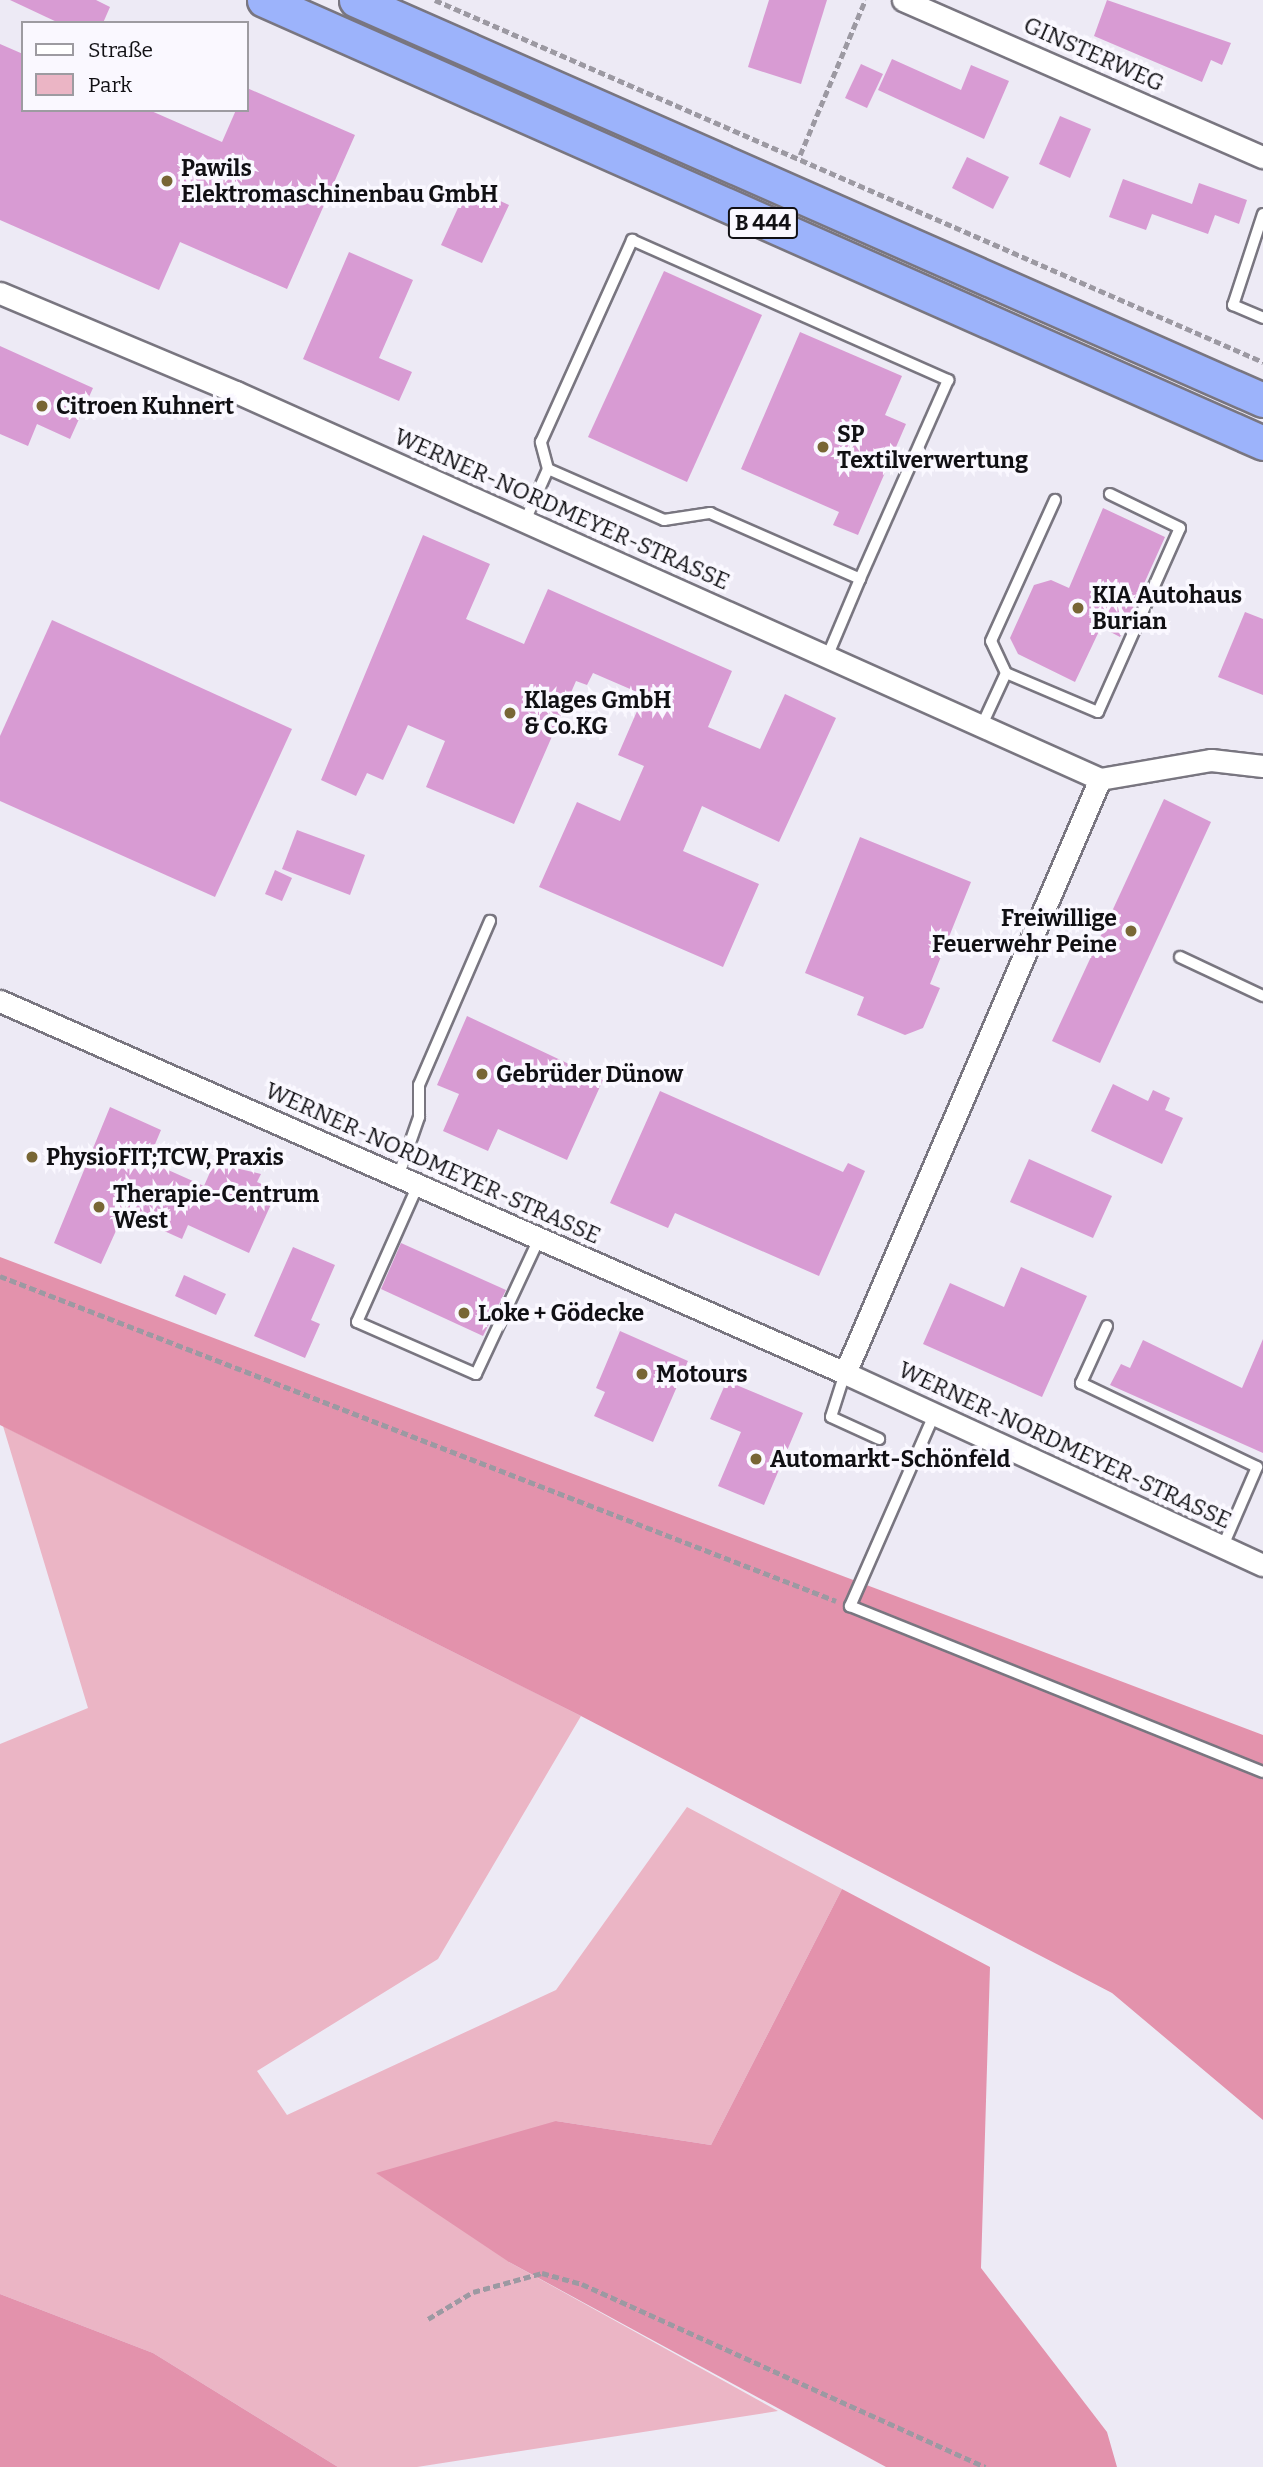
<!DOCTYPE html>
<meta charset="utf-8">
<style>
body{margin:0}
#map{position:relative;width:1263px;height:2467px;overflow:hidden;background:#edeaf5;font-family:Bitter,serif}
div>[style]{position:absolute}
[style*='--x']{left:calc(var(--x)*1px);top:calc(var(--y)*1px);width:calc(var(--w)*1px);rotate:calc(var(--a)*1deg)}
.green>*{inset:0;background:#ebb5c5}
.forest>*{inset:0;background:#e392ac}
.building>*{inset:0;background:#d89bd3}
.path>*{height:4.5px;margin-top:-2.25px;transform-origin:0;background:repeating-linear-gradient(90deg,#9c99a2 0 7px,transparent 0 10.5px)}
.roads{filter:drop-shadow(2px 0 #797680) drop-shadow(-2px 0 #797680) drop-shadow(0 2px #797680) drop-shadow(0 -2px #797680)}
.service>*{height:10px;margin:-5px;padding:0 5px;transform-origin:5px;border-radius:5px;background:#fff}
.minor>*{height:21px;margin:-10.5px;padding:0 10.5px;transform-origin:10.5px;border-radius:10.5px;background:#fff}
.trunk>*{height:33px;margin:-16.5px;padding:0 16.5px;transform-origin:16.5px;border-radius:16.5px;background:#9cb3fb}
.dots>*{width:19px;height:19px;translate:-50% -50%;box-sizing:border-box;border:4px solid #faf8ff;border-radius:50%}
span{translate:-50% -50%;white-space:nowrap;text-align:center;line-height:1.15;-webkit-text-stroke:7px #faf8ff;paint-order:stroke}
.shield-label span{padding:2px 5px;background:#faf8ff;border:2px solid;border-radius:5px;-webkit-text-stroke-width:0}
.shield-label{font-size:21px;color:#111014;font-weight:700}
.street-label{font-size:23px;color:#111014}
.poi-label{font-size:23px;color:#111014;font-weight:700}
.left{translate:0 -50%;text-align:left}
.right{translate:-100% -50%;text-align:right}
.legend{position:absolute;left:21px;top:21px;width:228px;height:91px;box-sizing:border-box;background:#faf8ff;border:2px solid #9d9ba1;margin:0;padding:9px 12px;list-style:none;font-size:21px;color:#111014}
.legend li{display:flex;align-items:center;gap:14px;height:35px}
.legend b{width:35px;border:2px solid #9d9ba1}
</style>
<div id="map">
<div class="green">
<i style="clip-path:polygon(3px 1426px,581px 1716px,438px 1959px,257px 2071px,287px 2115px,556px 1990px,687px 1807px,842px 1889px,711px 2145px,556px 2121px,509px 2262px,778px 2411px,417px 2467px,338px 2467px,153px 2353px,0 2294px,0 1744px,88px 1708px)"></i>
</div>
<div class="forest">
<i style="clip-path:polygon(0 1257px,1263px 1735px,1263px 2120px,1112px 1993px,581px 1716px,0 1425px)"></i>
<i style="clip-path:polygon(842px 1889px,990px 1967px,981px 2268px,1107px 2432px,1117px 2467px,886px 2467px,509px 2262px,376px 2173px,556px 2121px,711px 2145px)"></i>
<i style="clip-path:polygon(0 2294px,153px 2353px,338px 2467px,0 2467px)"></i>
</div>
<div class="building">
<i style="clip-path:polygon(10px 0,96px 0,110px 7px,103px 23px,59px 23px)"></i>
<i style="clip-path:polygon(769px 0,827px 0,801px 84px,748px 67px)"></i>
<i style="clip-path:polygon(1107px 0,1231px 43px,1222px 65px,1211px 60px,1202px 82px,1094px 36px)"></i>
<i style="clip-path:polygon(0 44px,23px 54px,23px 110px,149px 110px,222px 142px,236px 110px,247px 110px,247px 88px,355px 135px,287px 289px,180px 242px,159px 290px,0 220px)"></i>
<i style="clip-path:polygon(892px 59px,961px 90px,971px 65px,1009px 81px,984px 139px,878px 90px)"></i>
<i style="clip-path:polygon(861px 64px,883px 74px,867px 108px,845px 98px)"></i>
<i style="clip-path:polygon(1060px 116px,1091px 129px,1070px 178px,1039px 164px)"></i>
<i style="clip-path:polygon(967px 157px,1009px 177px,993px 209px,952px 188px)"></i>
<i style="clip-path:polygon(1123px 179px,1192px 204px,1199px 183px,1247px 200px,1239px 224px,1215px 215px,1208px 234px,1152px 214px,1146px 230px,1109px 217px)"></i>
<i style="clip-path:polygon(468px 186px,509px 205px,482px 263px,441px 245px)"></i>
<i style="clip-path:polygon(349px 252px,413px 280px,379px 358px,412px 372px,399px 401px,303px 359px)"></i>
<i style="clip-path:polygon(664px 271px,762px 315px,687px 482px,588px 437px)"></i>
<i style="clip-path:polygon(800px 332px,902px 376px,885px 415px,906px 424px,858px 535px,833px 525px,839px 512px,741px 469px)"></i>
<i style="clip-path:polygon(0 346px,93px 388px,70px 439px,37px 424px,28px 446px,0 434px)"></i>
<i style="clip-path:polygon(1103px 508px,1165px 537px,1120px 637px,1101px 627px,1075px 682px,1018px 654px,1010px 638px,1034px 585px,1051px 580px,1069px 588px)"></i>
<i style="clip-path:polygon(423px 535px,490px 564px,466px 619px,524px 644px,548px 589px,732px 671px,708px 727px,760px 749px,785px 694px,836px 718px,779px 842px,702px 806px,683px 851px,759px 884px,723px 967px,539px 887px,577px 802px,620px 821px,644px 766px,618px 755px,644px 695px,593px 673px,587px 685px,576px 681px,514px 824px,426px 787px,445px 741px,408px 725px,383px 780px,367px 773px,356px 796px,321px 780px)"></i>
<i style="clip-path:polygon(1245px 612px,1263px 619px,1263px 695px,1218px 677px)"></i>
<i style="clip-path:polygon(52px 620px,292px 729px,215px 897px,0 801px,0 736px)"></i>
<i style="clip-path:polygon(1164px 799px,1211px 822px,1100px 1063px,1052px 1041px)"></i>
<i style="clip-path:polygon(297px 830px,365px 855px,350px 895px,282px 869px)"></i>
<i style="clip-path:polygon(860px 837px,971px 882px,930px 984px,940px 988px,923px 1028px,905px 1035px,857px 1015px,864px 997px,805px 973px)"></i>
<i style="clip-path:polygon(275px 870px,292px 878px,282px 901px,265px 894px)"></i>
<i style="clip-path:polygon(467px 1016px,603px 1080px,567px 1160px,498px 1129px,488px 1151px,443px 1131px,459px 1094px,437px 1085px)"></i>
<i style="clip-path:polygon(1113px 1084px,1148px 1101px,1153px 1090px,1170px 1098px,1165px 1110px,1183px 1118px,1162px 1164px,1091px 1131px)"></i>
<i style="clip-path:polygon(660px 1091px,843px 1172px,848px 1163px,865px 1171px,819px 1276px,675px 1213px,668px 1228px,610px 1203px)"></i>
<i style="clip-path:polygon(110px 1107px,161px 1130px,148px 1161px,204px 1186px,214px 1163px,261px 1174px,257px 1182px,277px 1191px,249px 1253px,188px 1225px,182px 1239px,124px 1213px,101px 1264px,54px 1243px)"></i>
<i style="clip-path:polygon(1029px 1159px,1112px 1196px,1093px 1238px,1010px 1202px)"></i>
<i style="clip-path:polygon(401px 1243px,506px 1290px,483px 1336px,381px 1289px)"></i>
<i style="clip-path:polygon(293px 1247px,335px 1265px,311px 1320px,320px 1324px,305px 1358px,254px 1336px)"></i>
<i style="clip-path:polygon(1021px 1267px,1087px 1296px,1042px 1397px,923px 1344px,950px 1283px,1004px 1307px)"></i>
<i style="clip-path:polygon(184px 1275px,226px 1294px,216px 1315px,175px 1296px)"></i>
<i style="clip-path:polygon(620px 1331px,688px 1361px,653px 1442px,594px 1416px,605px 1392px,596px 1388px)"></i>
<i style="clip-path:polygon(1263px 1339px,1263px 1453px,1110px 1385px,1121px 1364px,1130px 1368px,1143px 1340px,1242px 1388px)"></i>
<i style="clip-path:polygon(734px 1384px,803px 1413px,764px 1505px,718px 1486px,741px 1432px,710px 1419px,724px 1387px)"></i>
</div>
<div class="path">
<i style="--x:435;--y:0;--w:904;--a:23.61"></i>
<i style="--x:800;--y:155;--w:168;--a:-67.2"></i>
<i style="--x:0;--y:1276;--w:897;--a:21.24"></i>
<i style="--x:428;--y:2319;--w:52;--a:-31"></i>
<i style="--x:473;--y:2292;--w:72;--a:-15.4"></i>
<i style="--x:542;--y:2273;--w:41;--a:15.4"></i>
<i style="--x:582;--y:2284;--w:443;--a:24.4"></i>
</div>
<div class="roads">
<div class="service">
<i style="--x:1263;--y:214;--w:96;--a:108.2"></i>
<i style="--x:1233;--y:305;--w:33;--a:23"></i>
<i style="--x:548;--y:469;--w:28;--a:-105"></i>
<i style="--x:541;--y:442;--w:222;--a:-65.7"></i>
<i style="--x:632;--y:240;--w:346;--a:23.9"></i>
<i style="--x:948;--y:380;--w:218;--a:113.9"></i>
<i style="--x:525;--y:521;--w:57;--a:-66.1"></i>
<i style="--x:548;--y:469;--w:127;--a:23.7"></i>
<i style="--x:664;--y:520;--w:47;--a:-8.7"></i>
<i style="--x:710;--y:513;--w:164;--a:23.7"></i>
<i style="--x:860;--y:579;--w:85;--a:112.9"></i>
<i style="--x:1006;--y:673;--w:100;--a:23"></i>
<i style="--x:1098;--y:712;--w:201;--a:-66"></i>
<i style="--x:1180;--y:528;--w:78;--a:-154.1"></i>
<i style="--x:982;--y:725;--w:57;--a:-65.2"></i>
<i style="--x:1006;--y:673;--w:35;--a:-115"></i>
<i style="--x:991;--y:641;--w:155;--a:-65.6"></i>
<i style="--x:1180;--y:957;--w:92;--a:25.2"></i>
<i style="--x:398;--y:1177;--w:64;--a:-70.7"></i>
<i style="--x:419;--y:1117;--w:32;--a:-90"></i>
<i style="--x:419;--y:1085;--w:179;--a:-66.6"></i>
<i style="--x:418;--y:1185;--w:150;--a:114"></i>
<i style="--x:357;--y:1322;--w:130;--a:23.6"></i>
<i style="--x:476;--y:1374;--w:149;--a:-65"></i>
<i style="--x:1107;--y:1326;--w:63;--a:114.5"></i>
<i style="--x:1081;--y:1383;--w:195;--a:25.5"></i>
<i style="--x:1257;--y:1467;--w:86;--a:113.3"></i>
<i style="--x:845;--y:1373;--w:46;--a:107.7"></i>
<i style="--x:831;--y:1417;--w:53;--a:24.6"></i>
<i style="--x:934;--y:1415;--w:209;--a:113.7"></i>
<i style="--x:850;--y:1606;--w:445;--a:21.9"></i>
</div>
<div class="minor">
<i style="--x:903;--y:0;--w:393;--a:23.6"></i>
<i style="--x:0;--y:293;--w:256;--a:22.8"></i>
<i style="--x:236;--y:392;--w:947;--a:24.13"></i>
<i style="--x:1100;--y:779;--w:113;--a:-9.7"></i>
<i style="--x:1211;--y:760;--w:52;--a:6.6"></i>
<i style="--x:0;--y:1001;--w:923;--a:23.76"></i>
<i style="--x:845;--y:1373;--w:460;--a:24.7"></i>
<i style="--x:845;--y:1373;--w:646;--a:-66.77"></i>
</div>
<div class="trunk">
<i style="--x:264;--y:0;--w:1093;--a:23.91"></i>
<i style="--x:356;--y:0;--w:991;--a:23.8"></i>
</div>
</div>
<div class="dots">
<i style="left:167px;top:181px;background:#786635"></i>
<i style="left:42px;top:406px;background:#786635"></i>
<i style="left:823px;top:447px;background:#786635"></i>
<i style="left:1078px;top:608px;background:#786635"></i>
<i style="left:510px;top:713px;background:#786635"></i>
<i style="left:1131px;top:931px;background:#786635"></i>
<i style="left:482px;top:1074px;background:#786635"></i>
<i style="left:32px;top:1157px;background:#786635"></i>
<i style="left:99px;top:1207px;background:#786635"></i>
<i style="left:464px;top:1313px;background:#786635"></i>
<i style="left:642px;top:1374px;background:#786635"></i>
<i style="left:756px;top:1459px;background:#786635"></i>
</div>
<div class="shield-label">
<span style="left:763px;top:223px">B 444</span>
</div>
<div class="street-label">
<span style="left:1094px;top:54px;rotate:24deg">GINSTERWEG</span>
<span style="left:562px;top:509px;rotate:24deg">WERNER-NORDMEYER-STRASSE</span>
<span style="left:433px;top:1163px;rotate:24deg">WERNER-NORDMEYER-STRASSE</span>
<span style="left:1065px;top:1445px;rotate:25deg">WERNER-NORDMEYER-STRASSE</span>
</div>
<div class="poi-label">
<span class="left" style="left:181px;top:181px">Pawils<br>Elektromaschinenbau GmbH</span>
<span class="left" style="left:56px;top:406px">Citroen Kuhnert</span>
<span class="left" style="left:837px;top:447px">SP<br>Textilverwertung</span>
<span class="left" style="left:1092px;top:608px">KIA Autohaus<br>Burian</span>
<span class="left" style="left:524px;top:713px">Klages GmbH<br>&amp; Co.KG</span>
<span class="right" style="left:1117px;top:931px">Freiwillige<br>Feuerwehr Peine</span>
<span class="left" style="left:496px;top:1074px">Gebrüder Dünow</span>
<span class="left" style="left:46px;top:1157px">PhysioFIT;TCW, Praxis</span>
<span class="left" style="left:113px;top:1207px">Therapie-Centrum<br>West</span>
<span class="left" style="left:478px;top:1313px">Loke + Gödecke</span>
<span class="left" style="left:656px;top:1374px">Motours</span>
<span class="left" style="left:770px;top:1459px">Automarkt-Schönfeld</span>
</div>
<ul class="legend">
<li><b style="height:9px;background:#fff"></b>Straße</li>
<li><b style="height:19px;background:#ebb5c5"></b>Park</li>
</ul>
</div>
